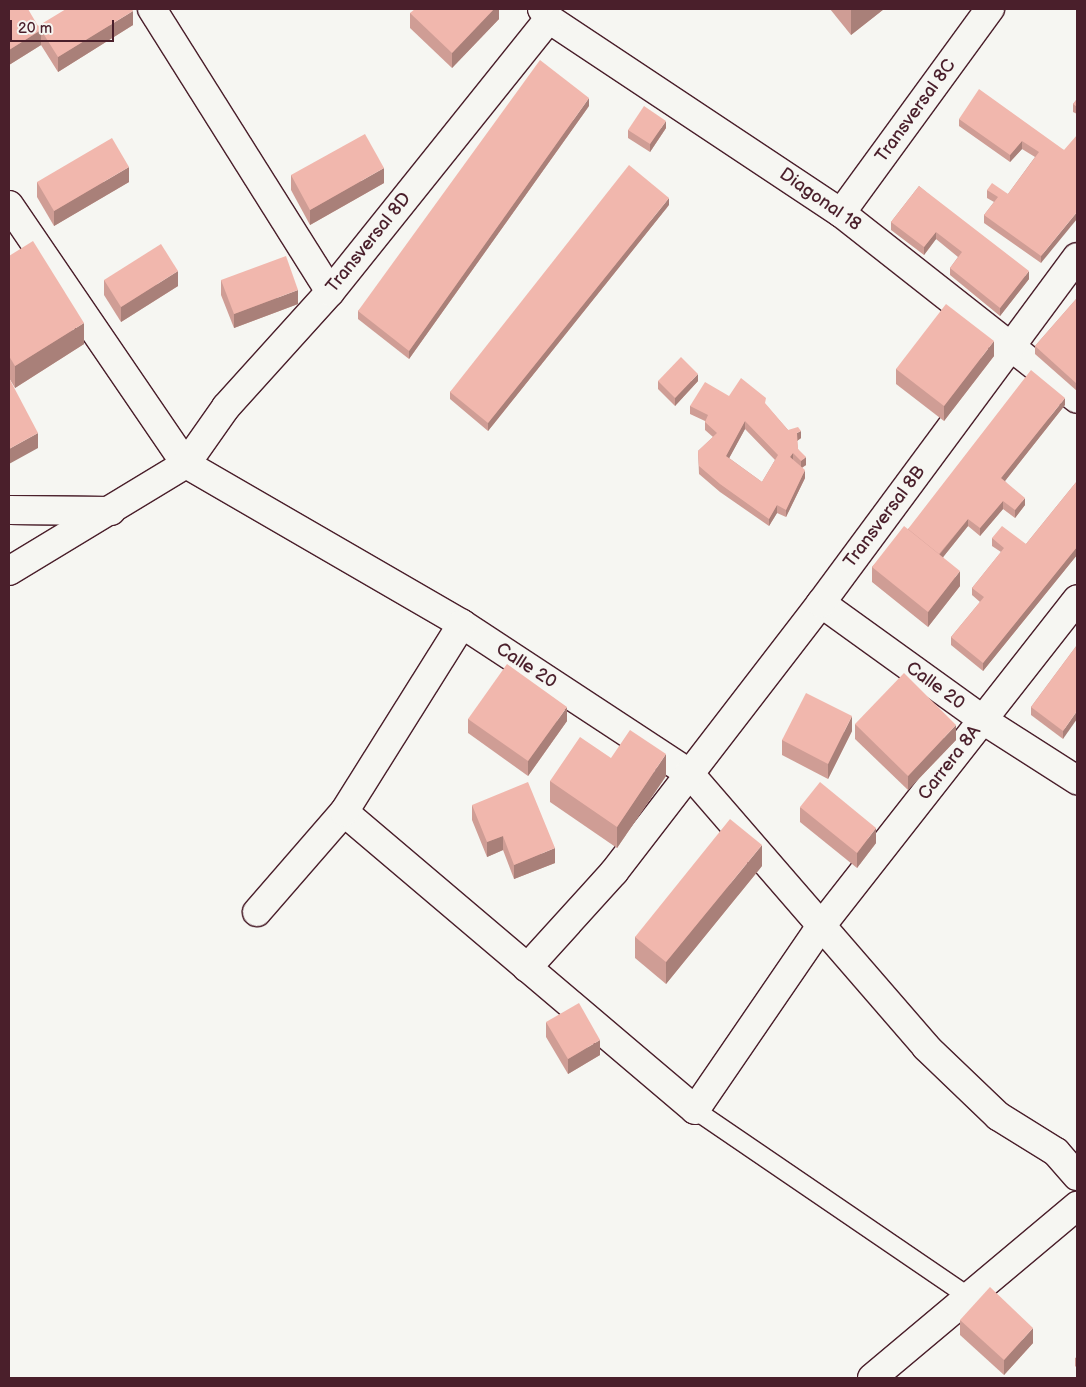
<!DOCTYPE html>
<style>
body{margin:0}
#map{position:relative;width:1086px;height:1387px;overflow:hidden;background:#f6f6f2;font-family:"Balsamiq Sans",sans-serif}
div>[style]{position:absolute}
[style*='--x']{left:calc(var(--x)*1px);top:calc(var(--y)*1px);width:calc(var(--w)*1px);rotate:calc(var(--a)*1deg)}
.roads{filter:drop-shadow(1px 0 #4a1f2b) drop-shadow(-1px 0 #4a1f2b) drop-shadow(0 1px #4a1f2b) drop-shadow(0 -1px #4a1f2b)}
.service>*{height:18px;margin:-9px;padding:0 9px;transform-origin:9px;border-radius:9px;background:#f6f6f2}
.minor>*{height:28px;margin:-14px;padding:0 14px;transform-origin:14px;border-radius:14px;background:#f6f6f2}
.wall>*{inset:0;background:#cf9d95}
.shaded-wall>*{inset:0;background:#a98079}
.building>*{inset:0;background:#f1b7ad}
span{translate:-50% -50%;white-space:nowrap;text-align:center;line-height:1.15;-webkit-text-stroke:4px #f6f6f2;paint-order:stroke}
.street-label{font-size:18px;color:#4a1f2b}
.frame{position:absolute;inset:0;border:10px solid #4a1f2b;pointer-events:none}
.scale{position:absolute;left:10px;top:20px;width:104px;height:22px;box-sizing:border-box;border:2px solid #4a1f2b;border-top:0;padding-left:6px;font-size:15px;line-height:18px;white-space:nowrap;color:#4a1f2b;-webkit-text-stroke:4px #f6f6f2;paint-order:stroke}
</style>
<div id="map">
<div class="roads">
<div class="service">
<i style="--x:695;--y:1110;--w:332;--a:34.3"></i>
</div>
<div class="minor">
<i style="--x:152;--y:9;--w:334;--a:57.8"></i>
<i style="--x:542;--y:9;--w:12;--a:55"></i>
<i style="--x:549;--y:19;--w:351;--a:33.6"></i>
<i style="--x:841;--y:213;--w:300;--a:38.2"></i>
<i style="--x:9;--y:205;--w:314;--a:55.7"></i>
<i style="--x:186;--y:464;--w:319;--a:30.1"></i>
<i style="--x:462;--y:624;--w:272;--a:33.3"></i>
<i style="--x:689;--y:773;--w:362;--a:49.1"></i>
<i style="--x:926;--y:1047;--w:100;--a:43.8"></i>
<i style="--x:998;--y:1116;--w:68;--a:31.8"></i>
<i style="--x:1056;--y:1152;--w:32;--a:49"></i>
<i style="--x:841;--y:213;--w:253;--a:-53.9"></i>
<i style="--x:9;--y:510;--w:102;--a:0.6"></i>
<i style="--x:9;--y:571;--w:207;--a:-31.2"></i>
<i style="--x:186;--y:464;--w:70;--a:-54.9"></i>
<i style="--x:226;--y:407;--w:155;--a:-47.9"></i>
<i style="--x:330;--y:292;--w:350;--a:-51.3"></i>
<i style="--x:821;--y:603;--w:200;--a:35.8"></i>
<i style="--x:983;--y:720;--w:112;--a:32.6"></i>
<i style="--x:344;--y:812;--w:460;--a:40.3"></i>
<i style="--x:695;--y:1110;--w:223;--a:-55.6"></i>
<i style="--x:821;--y:926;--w:415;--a:-51.9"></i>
<i style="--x:257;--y:912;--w:133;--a:-49"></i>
<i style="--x:344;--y:812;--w:222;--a:-57.9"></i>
<i style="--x:527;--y:968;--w:130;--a:-47.8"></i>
<i style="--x:614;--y:872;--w:339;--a:-52.4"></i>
<i style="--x:821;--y:603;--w:430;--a:-53.5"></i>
<i style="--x:872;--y:1378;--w:268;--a:-40"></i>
</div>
</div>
<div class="wall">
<i style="clip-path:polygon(499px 9px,499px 19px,452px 68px,410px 28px,410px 13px)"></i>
<i style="clip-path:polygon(830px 9px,884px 9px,851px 35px)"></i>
<i style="clip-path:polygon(9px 10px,38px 26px,133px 25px,58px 72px,41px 45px,9px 65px)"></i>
<i style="clip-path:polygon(1077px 99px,1077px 114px,1073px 112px,1073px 104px)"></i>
<i style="clip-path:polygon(589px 106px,409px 359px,358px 319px,358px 311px)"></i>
<i style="clip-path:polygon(959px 119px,1064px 150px,1041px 263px,984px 223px,984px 215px,994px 202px,987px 198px,987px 190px,1008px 194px,1035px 157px,1022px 149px,1010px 162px,959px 126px)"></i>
<i style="clip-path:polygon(666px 128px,650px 152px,628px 138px,628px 130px)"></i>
<i style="clip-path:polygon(291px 175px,384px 183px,310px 225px,291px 190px)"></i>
<i style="clip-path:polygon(37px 182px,129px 182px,54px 226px,37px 197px)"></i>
<i style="clip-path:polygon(919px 186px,1029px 279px,1000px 316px,950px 275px,950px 268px,958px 257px,936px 239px,924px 255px,891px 230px,891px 222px)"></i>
<i style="clip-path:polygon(669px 205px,488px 431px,450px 399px,450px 392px)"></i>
<i style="clip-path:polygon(9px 256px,84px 344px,15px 388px,9px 378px)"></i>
<i style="clip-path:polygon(104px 280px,178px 286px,121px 322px,104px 295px)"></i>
<i style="clip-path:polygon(221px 280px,298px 304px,234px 328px,221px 295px)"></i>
<i style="clip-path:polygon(1077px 298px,1077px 391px,1035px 354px,1035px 346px)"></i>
<i style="clip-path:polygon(994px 356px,944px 421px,896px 384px,896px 369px)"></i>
<i style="clip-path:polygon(658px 381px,698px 381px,675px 406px,658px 389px)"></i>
<i style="clip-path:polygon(evenodd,729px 396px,766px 405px,788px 430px,801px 438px,797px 441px,798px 449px,806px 465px,802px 468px,805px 478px,786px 517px,777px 513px,769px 526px,720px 492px,699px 474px,698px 451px,713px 437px,705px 430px,705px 421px,690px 414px,690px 406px,729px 396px,745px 429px,775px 460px,762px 482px,729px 458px,745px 429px)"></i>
<i style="clip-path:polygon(1065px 405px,1005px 481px,1025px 505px,1015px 518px,1003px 509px,980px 536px,968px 526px,943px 557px,960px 586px,928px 627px,872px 582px,872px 567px,908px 529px)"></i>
<i style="clip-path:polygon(1077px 481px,1077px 555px,983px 671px,951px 645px,951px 637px,980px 602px,972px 595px,972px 588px,1001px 552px,992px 546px,992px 538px,1026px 544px)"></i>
<i style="clip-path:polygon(1077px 645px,1063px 739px,1031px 715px,1031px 707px)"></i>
<i style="clip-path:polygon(468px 719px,567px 721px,528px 776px,468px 733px)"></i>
<i style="clip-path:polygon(855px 724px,956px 740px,908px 790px,855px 739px)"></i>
<i style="clip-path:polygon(852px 731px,828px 779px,782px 755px,782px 740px)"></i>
<i style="clip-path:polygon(611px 758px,666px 776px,617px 848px,550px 802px,550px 781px)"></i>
<i style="clip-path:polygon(472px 805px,555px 863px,514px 879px,503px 850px,487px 857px,472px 820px)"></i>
<i style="clip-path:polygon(800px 807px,876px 843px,857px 868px,800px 822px)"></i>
<i style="clip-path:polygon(762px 866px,666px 984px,635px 958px,635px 937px)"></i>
<i style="clip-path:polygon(546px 1022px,600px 1055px,568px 1074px,546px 1037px)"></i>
<i style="clip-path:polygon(960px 1320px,1033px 1343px,1004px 1375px,960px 1335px)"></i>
<i style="clip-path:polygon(1077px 1357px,1077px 1368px,1075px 1366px,1075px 1358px)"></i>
</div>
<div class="shaded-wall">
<i style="clip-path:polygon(494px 9px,499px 9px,499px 19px,452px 68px,452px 53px)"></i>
<i style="clip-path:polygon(851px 9px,884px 9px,851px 35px)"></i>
<i style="clip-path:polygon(133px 11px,133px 25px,58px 72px,58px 57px)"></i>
<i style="clip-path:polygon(41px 30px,41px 45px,9px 65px,9px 50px)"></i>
<i style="clip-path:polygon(589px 98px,589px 106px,409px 359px,409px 351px)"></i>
<i style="clip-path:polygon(666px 121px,666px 128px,650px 152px,650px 144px)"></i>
<i style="clip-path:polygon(1022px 141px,1022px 149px,1010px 162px,1010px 155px)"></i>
<i style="clip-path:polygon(129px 167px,129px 182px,54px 226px,54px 211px)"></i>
<i style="clip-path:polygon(384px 168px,384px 183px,310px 225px,310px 210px)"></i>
<i style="clip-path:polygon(669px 198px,669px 205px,488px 431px,488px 423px)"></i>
<i style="clip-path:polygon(1077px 212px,1077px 219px,1041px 263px,1041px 256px)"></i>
<i style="clip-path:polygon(936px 232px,936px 239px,924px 255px,924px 247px)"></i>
<i style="clip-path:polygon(178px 271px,178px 286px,121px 322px,121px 307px)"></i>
<i style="clip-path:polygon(1029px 271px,1029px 279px,1000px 316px,1000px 308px)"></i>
<i style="clip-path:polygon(298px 290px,298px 304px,234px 328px,234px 314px)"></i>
<i style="clip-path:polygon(84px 323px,84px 344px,15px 388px,15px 366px)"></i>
<i style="clip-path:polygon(994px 341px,994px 356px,944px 421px,944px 406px)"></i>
<i style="clip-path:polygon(698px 374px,698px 381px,675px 406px,675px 398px)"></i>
<i style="clip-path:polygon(1065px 398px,1065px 405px,1001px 486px,1001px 478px)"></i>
<i style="clip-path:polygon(745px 421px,745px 429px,726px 464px,726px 456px)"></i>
<i style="clip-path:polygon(801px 431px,801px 438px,797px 441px,797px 433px)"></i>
<i style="clip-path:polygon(38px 433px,38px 448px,9px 464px,9px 449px)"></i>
<i style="clip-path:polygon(793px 453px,793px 460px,790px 457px)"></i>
<i style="clip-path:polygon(806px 457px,806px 465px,801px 468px,801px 461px)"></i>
<i style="clip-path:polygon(805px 470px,805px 478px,786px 517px,786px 510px)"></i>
<i style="clip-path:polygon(1025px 498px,1025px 505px,1015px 518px,1015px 510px)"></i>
<i style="clip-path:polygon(1003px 501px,1003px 509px,980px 536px,980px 528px)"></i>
<i style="clip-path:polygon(777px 505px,777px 513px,769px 526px,769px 519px)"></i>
<i style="clip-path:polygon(968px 519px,968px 526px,936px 566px,936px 559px)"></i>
<i style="clip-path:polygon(1077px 547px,1077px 555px,983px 671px,983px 663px)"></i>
<i style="clip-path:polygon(960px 571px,960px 586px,928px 627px,928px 612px)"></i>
<i style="clip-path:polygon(567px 707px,567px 721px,528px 776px,528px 761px)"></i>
<i style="clip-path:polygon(1077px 711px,1077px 719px,1063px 739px,1063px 731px)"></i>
<i style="clip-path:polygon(852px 716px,852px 731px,828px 779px,828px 764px)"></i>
<i style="clip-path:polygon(956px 725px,956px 740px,908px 790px,908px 776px)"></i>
<i style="clip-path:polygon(666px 754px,666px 776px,617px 848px,617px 827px)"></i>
<i style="clip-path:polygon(876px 828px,876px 843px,857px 868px,857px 853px)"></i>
<i style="clip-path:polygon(503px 836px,503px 850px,487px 857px,487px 842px)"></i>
<i style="clip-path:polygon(762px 845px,762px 866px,666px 984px,666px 962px)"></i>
<i style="clip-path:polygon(555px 848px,555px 863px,514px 879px,514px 865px)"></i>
<i style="clip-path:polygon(600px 1040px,600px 1055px,568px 1074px,568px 1059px)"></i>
<i style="clip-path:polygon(1033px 1328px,1033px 1343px,1004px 1375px,1004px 1360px)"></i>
</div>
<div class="building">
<i style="clip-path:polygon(12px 9px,28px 9px,38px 26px,66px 9px,132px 9px,133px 11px,58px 57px,41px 30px,9px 50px,9px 10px)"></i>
<i style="clip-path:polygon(415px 9px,494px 9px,452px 53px,410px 13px)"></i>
<i style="clip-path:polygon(540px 60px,589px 98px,409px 351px,358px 311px)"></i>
<i style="clip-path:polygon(979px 89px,1064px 150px,1077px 135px,1077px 212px,1041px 256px,984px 215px,998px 197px,987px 190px,992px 183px,1008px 194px,1039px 152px,1022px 141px,1010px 155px,959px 119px)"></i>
<i style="clip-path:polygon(1077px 99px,1077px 107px,1073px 104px)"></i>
<i style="clip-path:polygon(644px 106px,666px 121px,650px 144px,628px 130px)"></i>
<i style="clip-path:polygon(365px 134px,384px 168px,310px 210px,291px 175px)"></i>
<i style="clip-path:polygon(112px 138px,129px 167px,54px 211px,37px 182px)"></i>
<i style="clip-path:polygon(629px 165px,669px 198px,488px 423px,450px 392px)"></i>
<i style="clip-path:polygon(919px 186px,1029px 271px,1000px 308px,950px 268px,962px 252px,936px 232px,924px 247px,891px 222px)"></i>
<i style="clip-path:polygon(33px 241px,84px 323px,15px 366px,9px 356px,9px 256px)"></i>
<i style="clip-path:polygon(161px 244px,178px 271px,121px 307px,104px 280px)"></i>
<i style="clip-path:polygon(286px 256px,298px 290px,234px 314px,221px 280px)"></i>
<i style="clip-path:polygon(1077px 298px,1077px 384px,1035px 346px)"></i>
<i style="clip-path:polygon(946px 304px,994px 341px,944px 406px,896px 369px)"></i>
<i style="clip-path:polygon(681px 357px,698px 374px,675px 398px,658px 381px)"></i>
<i style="clip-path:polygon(1031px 370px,1065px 398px,1001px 478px,1025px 498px,1015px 510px,1003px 501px,980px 528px,968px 519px,939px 554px,908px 529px)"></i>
<i style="clip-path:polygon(9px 378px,38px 433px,9px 449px)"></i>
<i style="clip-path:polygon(evenodd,741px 378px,766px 398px,765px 403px,788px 430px,798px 427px,801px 431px,797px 433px,798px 449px,806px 457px,801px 461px,793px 453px,790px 457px,805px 470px,786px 510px,777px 505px,769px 519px,720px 484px,699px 466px,698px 451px,717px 433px,705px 422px,708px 415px,690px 406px,705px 382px,729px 396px,741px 378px,745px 421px,778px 455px,762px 482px,726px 456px,745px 421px)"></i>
<i style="clip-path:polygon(1077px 481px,1077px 547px,983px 663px,951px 637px,984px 597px,972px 588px,1004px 548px,992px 538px,1002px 526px,1026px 544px)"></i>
<i style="clip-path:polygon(904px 526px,960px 571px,928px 612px,872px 567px)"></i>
<i style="clip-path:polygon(1077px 645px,1077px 711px,1063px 731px,1031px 707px)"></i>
<i style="clip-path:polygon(507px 664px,567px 707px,528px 761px,468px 719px)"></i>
<i style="clip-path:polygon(904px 673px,956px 725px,908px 776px,855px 724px)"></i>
<i style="clip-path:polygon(806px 693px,852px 716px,828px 764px,782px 740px)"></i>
<i style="clip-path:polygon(630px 730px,666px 754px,617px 827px,550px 781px,580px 737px,611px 758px)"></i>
<i style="clip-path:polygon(528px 782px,555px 848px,514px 865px,503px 836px,487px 842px,472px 805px)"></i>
<i style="clip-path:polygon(820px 782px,876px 828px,857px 853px,800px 807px)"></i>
<i style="clip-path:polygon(730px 819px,762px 845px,666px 962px,635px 937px)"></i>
<i style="clip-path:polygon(579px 1003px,600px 1040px,568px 1059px,546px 1022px)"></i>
<i style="clip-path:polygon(990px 1287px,1033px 1328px,1004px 1360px,960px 1320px)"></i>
</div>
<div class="street-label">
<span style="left:916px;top:111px;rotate:-54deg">Transversal 8C</span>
<span style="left:820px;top:200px;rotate:35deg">Diagonal 18</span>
<span style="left:369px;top:243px;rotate:-51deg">Transversal 8D</span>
<span style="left:885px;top:517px;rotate:-53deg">Transversal 8B</span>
<span style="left:526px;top:666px;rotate:33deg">Calle 20</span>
<span style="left:935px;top:686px;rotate:36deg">Calle 20</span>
<span style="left:950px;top:763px;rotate:-52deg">Carrera 8A</span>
</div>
<div class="frame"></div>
<div class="scale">20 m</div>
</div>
